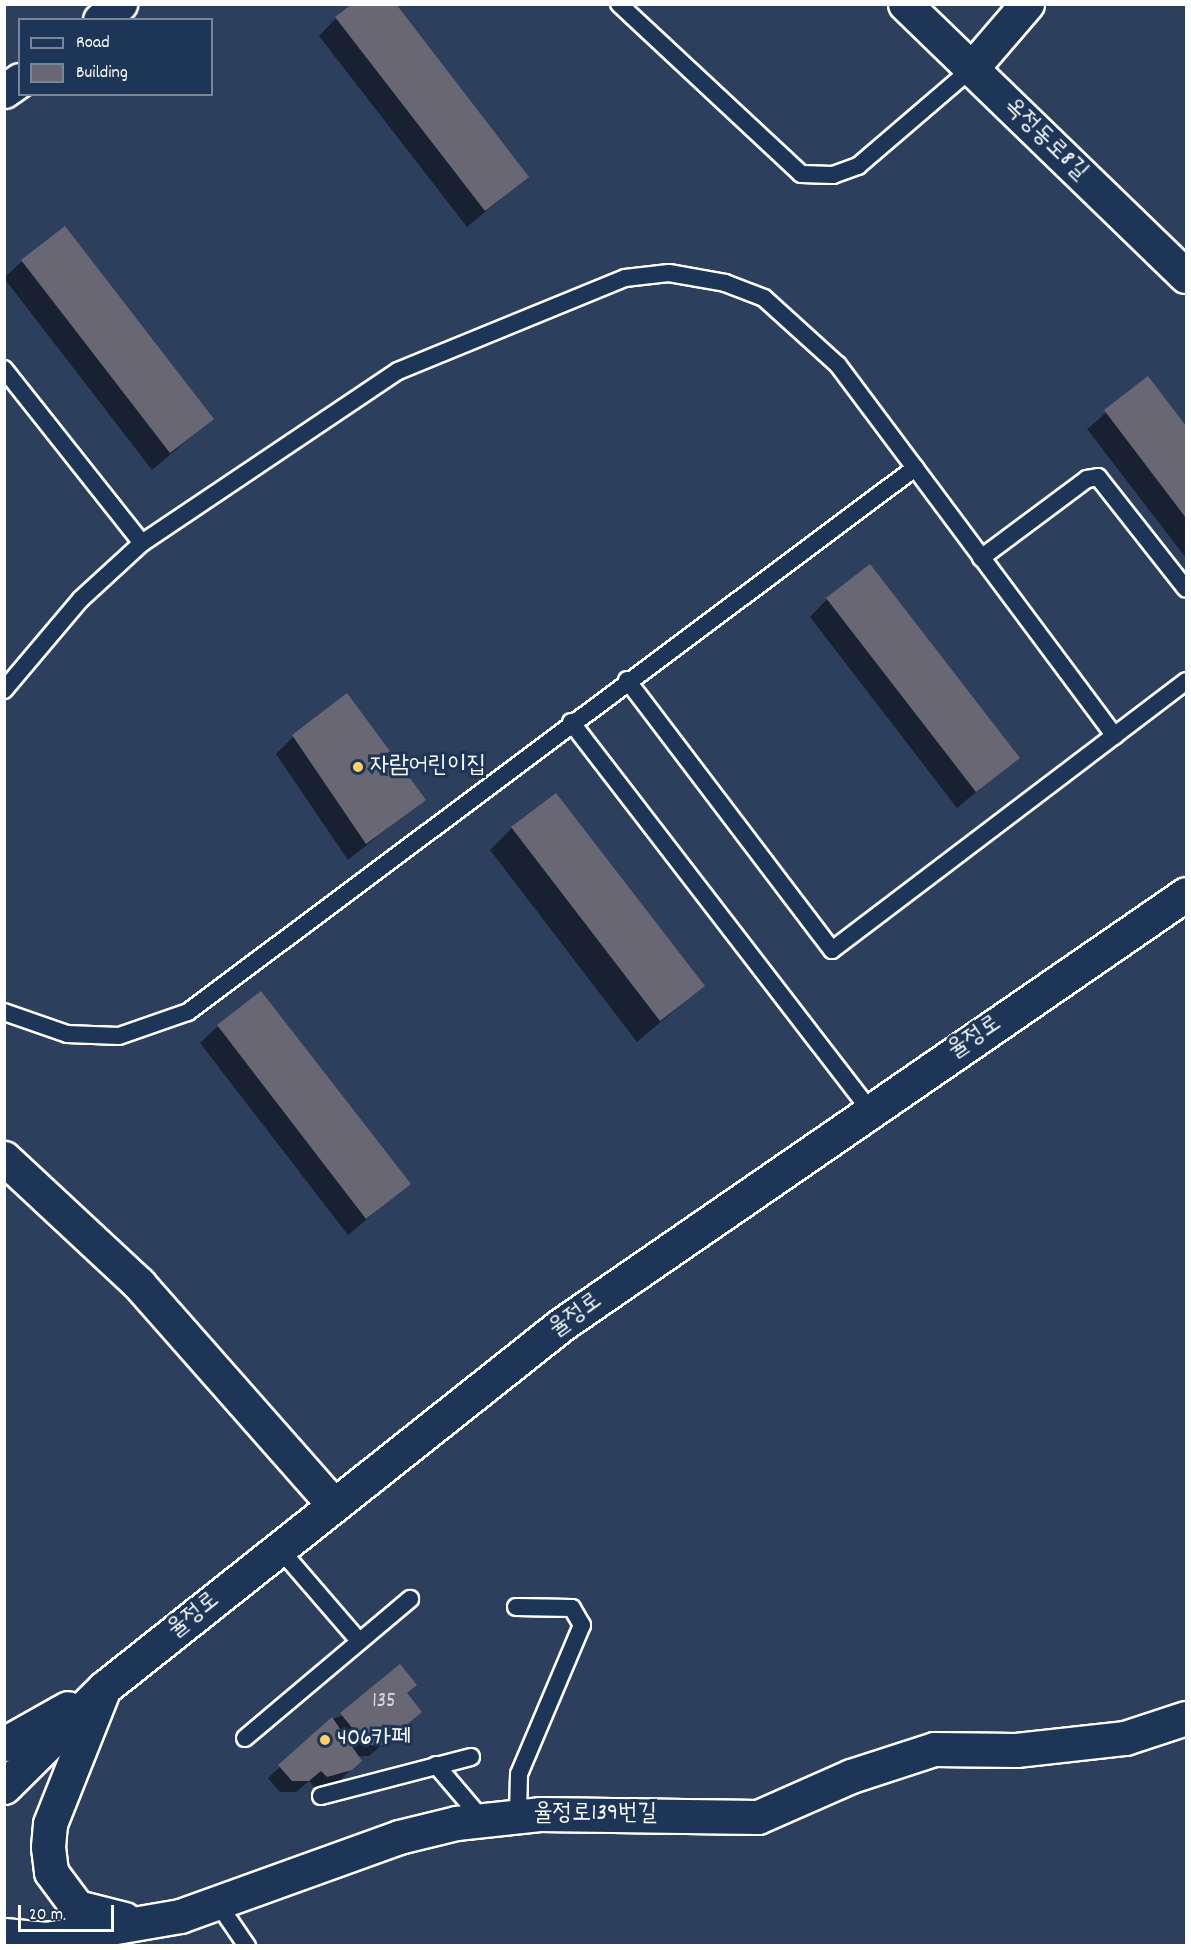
<!DOCTYPE html>
<meta charset="utf-8">
<style>
body{margin:0}
#map{position:relative;width:1191px;height:1950px;overflow:hidden;background:#2c3f5d;font-family:Dekko,"Poor Story",sans-serif}
div>[style]{position:absolute}
[style*='--x']{left:calc(var(--x)*1px);top:calc(var(--y)*1px);width:calc(var(--w)*1px);rotate:calc(var(--a)*1deg)}
.shadow>*{inset:0;background:#0007}
.building>*{inset:0;background:#6a6775}
.roads{filter:drop-shadow(2px 0 #fff) drop-shadow(-2px 0 #fff) drop-shadow(0 2px #fff) drop-shadow(0 -2px #fff)}
.service>*{height:16px;margin:-8px;padding:0 8px;transform-origin:8px;border-radius:8px;background:#1d3557}
.minor>*{height:33px;margin:-16.5px;padding:0 16.5px;transform-origin:16.5px;border-radius:16.5px;background:#1d3557}
.tertiary>*{height:33px;margin:-16.5px;padding:0 16.5px;transform-origin:16.5px;border-radius:16.5px;background:#1d3557}
.secondary>*{height:33px;margin:-16.5px;padding:0 16.5px;transform-origin:16.5px;border-radius:16.5px;background:#1d3557}
.dots>*{width:16px;height:16px;translate:-50% -50%;box-sizing:border-box;border:3px solid #1d3557;border-radius:50%}
span{translate:-50% -50%;white-space:nowrap;text-align:center;line-height:1.15;-webkit-text-stroke:6px #1d3557;paint-order:stroke}
.number-label{font-size:21px;color:#dad9dc}
.number-label span{-webkit-text-stroke-width:0}
.street-label{font-size:24px;color:#fff}
.poi-label{font-size:24px;color:#fff}
.left{translate:0 -50%;text-align:left}
.frame{position:absolute;inset:0;border:6px solid #fff;pointer-events:none}
.legend{position:absolute;left:18px;top:18px;width:195px;height:78px;box-sizing:border-box;background:#1d3557;border:2px solid #77869a;margin:0;padding:8px 10px;list-style:none;font-size:18px;color:#fff}
.legend li{display:flex;align-items:center;gap:12px;height:30px}
.legend b{width:30px;border:2px solid #77869a}
.scale{position:absolute;left:18px;top:1905px;width:96px;height:27px;box-sizing:border-box;border:3px solid #fff;border-top:0;padding-left:8px;font-size:18px;line-height:21px;white-space:nowrap;color:#fff;-webkit-text-stroke:4px #1d3557;paint-order:stroke}
</style>
<div id="map">
<div class="shadow">
<i style="clip-path:polygon(336px 18px,527px 177px,467px 227px,319px 36px)"></i>
<i style="clip-path:polygon(22px 261px,212px 419px,152px 470px,4px 278px)"></i>
<i style="clip-path:polygon(1147px 378px,1186px 429px,1186px 558px,1087px 429px)"></i>
<i style="clip-path:polygon(827px 599px,1018px 757px,957px 808px,810px 617px)"></i>
<i style="clip-path:polygon(293px 737px,424px 799px,348px 860px,276px 754px)"></i>
<i style="clip-path:polygon(512px 828px,703px 986px,637px 1042px,490px 850px)"></i>
<i style="clip-path:polygon(218px 1026px,409px 1184px,348px 1235px,200px 1043px)"></i>
<i style="clip-path:polygon(406px 1694px,420px 1712px,369px 1756px,356px 1756px,360px 1761px,338px 1782px,315px 1788px,309px 1781px,296px 1792px,280px 1792px,268px 1778px,332px 1719px)"></i>
</div>
<div class="building">
<i style="clip-path:polygon(352px 4px,396px 4px,529px 177px,485px 211px,335px 17px)"></i>
<i style="clip-path:polygon(65px 226px,214px 419px,170px 453px,21px 260px)"></i>
<i style="clip-path:polygon(1148px 376px,1186px 426px,1186px 518px,1104px 410px)"></i>
<i style="clip-path:polygon(870px 564px,1020px 758px,976px 792px,826px 598px)"></i>
<i style="clip-path:polygon(347px 693px,426px 800px,366px 844px,292px 735px)"></i>
<i style="clip-path:polygon(556px 793px,705px 986px,660px 1021px,511px 827px)"></i>
<i style="clip-path:polygon(261px 991px,411px 1184px,366px 1219px,217px 1025px)"></i>
<i style="clip-path:polygon(400px 1664px,417px 1685px,407px 1693px,422px 1712px,382px 1745px,366px 1745px,340px 1713px)"></i>
<i style="clip-path:polygon(332px 1717px,362px 1761px,352px 1770px,327px 1777px,321px 1771px,309px 1781px,292px 1781px,278px 1765px)"></i>
</div>
<div class="roads">
<div class="service">
<i style="--x:619;--y:4;--w:249;--a:43"></i>
<i style="--x:801;--y:174;--w:32;--a:2"></i>
<i style="--x:833;--y:175;--w:27;--a:-20"></i>
<i style="--x:858;--y:166;--w:149;--a:-40.6"></i>
<i style="--x:4;--y:369;--w:222;--a:51.6"></i>
<i style="--x:142;--y:543;--w:308;--a:-33.9"></i>
<i style="--x:398;--y:371;--w:245;--a:-22.3"></i>
<i style="--x:625;--y:278;--w:44;--a:-6.5"></i>
<i style="--x:669;--y:273;--w:57;--a:10.1"></i>
<i style="--x:725;--y:283;--w:42;--a:21"></i>
<i style="--x:764;--y:298;--w:100;--a:42.2"></i>
<i style="--x:838;--y:365;--w:129;--a:53.2"></i>
<i style="--x:981;--y:558;--w:132;--a:-36.7"></i>
<i style="--x:1087;--y:479;--w:11;--a:-10"></i>
<i style="--x:1098;--y:477;--w:142;--a:51.8"></i>
<i style="--x:627;--y:680;--w:339;--a:52.8"></i>
<i style="--x:832;--y:950;--w:445;--a:-37.2"></i>
<i style="--x:4;--y:690;--w:119;--a:-49.8"></i>
<i style="--x:81;--y:599;--w:83;--a:-42.6"></i>
<i style="--x:571;--y:722;--w:490;--a:52.4"></i>
<i style="--x:4;--y:1012;--w:67;--a:19.2"></i>
<i style="--x:67;--y:1034;--w:52;--a:2.2"></i>
<i style="--x:119;--y:1036;--w:73;--a:-19.2"></i>
<i style="--x:188;--y:1012;--w:908;--a:-36.81"></i>
<i style="--x:915;--y:468;--w:334;--a:53.3"></i>
<i style="--x:278;--y:1547;--w:124;--a:49.2"></i>
<i style="--x:516;--y:1607;--w:56;--a:1"></i>
<i style="--x:572;--y:1608;--w:20;--a:60"></i>
<i style="--x:582;--y:1625;--w:162;--a:112.9"></i>
<i style="--x:519;--y:1774;--w:41;--a:91.4"></i>
<i style="--x:245;--y:1738;--w:216;--a:-40.1"></i>
<i style="--x:436;--y:1765;--w:71;--a:49.6"></i>
<i style="--x:321;--y:1796;--w:155;--a:-14.6"></i>
<i style="--x:219;--y:1905;--w:50;--a:55.7"></i>
</div>
<div class="minor">
<i style="--x:905;--y:4;--w:391;--a:44.1"></i>
<i style="--x:971;--y:69;--w:86;--a:-49.3"></i>
<i style="--x:4;--y:1158;--w:185;--a:43"></i>
<i style="--x:139;--y:1284;--w:292;--a:48.6"></i>
<i style="--x:104;--y:1688;--w:146;--a:111.7"></i>
<i style="--x:50;--y:1824;--w:23;--a:95"></i>
<i style="--x:48;--y:1847;--w:25;--a:83"></i>
<i style="--x:51;--y:1872;--w:44;--a:53.4"></i>
<i style="--x:77;--y:1907;--w:49;--a:14.3"></i>
<i style="--x:4;--y:1935;--w:42;--a:5.4"></i>
<i style="--x:46;--y:1939;--w:136;--a:-9.7"></i>
<i style="--x:180;--y:1916;--w:233;--a:-19.8"></i>
<i style="--x:399;--y:1837;--w:59;--a:-13.8"></i>
<i style="--x:456;--y:1823;--w:84;--a:-6.1"></i>
<i style="--x:540;--y:1814;--w:218;--a:0.8"></i>
<i style="--x:758;--y:1817;--w:102;--a:-23.8"></i>
<i style="--x:851;--y:1776;--w:87;--a:-18"></i>
<i style="--x:934;--y:1749;--w:82;--a:0.7"></i>
<i style="--x:1016;--y:1750;--w:110;--a:-6.3"></i>
<i style="--x:1125;--y:1738;--w:64;--a:-18.2"></i>
</div>
<div class="tertiary">
<i style="--x:100;--y:20;--w:26;--a:-39"></i>
<i style="--x:4;--y:91;--w:19;--a:-35"></i>
</div>
<div class="secondary">
<i style="--x:4;--y:1744;--w:73;--a:-29.4"></i>
<i style="--x:4;--y:1787;--w:141;--a:-44.7"></i>
<i style="--x:104;--y:1688;--w:584;--a:-38.46"></i>
<i style="--x:561;--y:1325;--w:759;--a:-34.59"></i>
</div>
</div>
<div class="dots">
<i style="left:358px;top:767px;background:#ffd166"></i>
<i style="left:325px;top:1740px;background:#ffd166"></i>
</div>
<div class="number-label">
<span style="left:384px;top:1702px">135</span>
</div>
<div class="street-label">
<span style="left:1045px;top:140px;rotate:44deg">옥정동로8길</span>
<span style="left:975px;top:1038px;rotate:-34deg">율정로</span>
<span style="left:576px;top:1316px;rotate:-36deg">율정로</span>
<span style="left:194px;top:1616px;rotate:-39deg">율정로</span>
<span style="left:595px;top:1815px">율정로139번길</span>
</div>
<div class="poi-label">
<span class="left" style="left:370px;top:767px">자람어린이집</span>
<span class="left" style="left:337px;top:1740px">406카페</span>
</div>
<div class="frame"></div>
<ul class="legend">
<li><b style="height:8px;background:#1d3557"></b>Road</li>
<li><b style="height:16px;background:#6a6775"></b>Building</li>
</ul>
<div class="scale">20 m</div>
</div>
